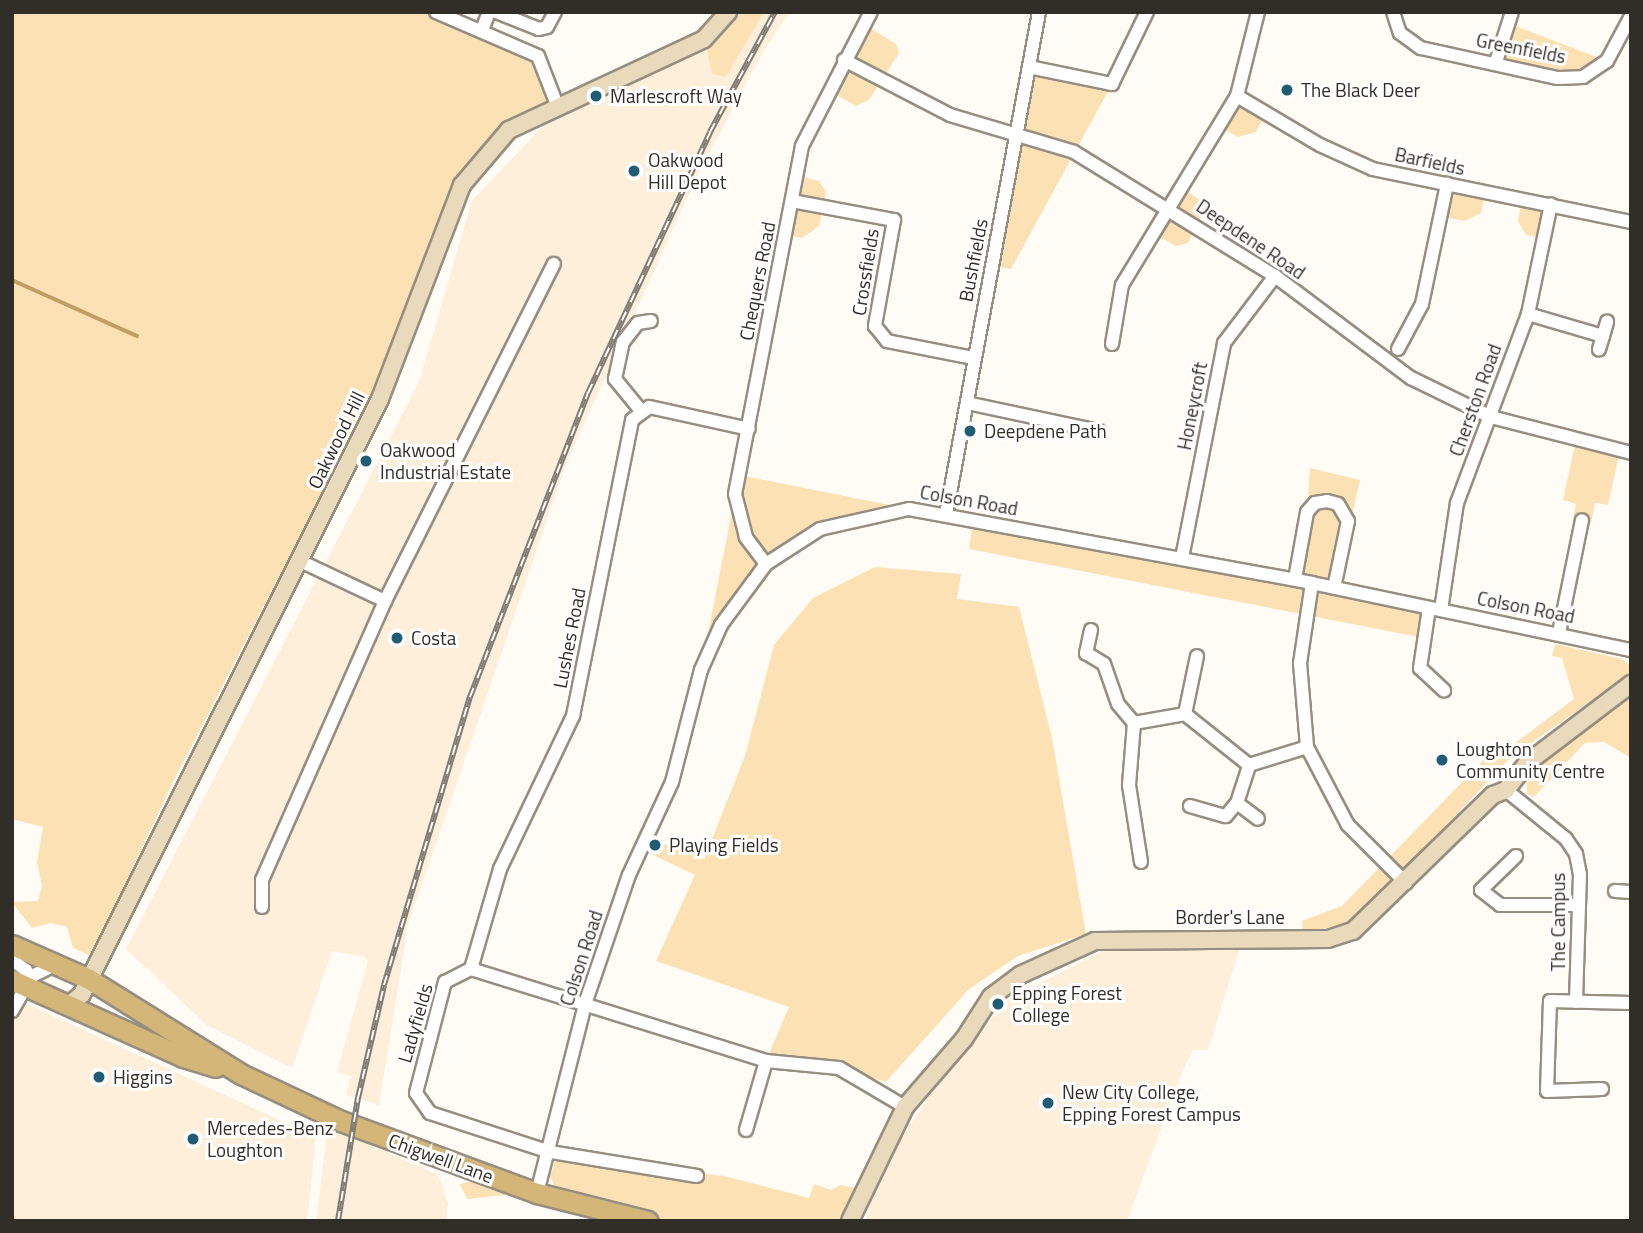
<!DOCTYPE html>
<style>
body{margin:0}
#map{position:relative;width:1643px;height:1233px;overflow:hidden;background:#fffbf5;font-family:"Titillium Web",sans-serif}
div>[style]{position:absolute}
[style*='--x']{left:calc(var(--x)*1px);top:calc(var(--y)*1px);width:calc(var(--w)*1px);rotate:calc(var(--a)*1deg)}
.built>*{inset:0;background:#fdefda}
.green>*{inset:0;background:#fce1b5}
.stream>*{height:3.5px;margin:-1.75px;padding:0 1.75px;transform-origin:1.75px;border-radius:1.75px;background:#c09e64}
.roads{filter:drop-shadow(2px 0 #968e81) drop-shadow(-2px 0 #968e81) drop-shadow(0 2px #968e81) drop-shadow(0 -2px #968e81)}
.street>*{height:12px;margin:-6px;padding:0 6px;transform-origin:6px;border-radius:6px;background:#fff}
.secondary>*{height:16px;margin:-8px;padding:0 8px;transform-origin:8px;border-radius:8px;background:#e9dabc}
.primary>*{height:19px;margin:-9.5px;padding:0 9.5px;transform-origin:9.5px;border-radius:9.5px;background:#d4b678}
.rail>*{height:6px;margin-top:-3px;transform-origin:0;background:repeating-linear-gradient(90deg,#fff 0 10px,#7f7b75 0 20px);box-sizing:border-box;border-block:2px solid #7f7b75}
.dots>*{width:19px;height:19px;translate:-50% -50%;box-sizing:border-box;border:4px solid #fff;border-radius:50%}
span{translate:-50% -50%;white-space:nowrap;text-align:center;line-height:1.15;-webkit-text-stroke:6px #fff;paint-order:stroke}
.street-label{font-size:19px;color:#312e28}
.poi-label{font-size:19px;color:#312e28}
.left{translate:0 -50%;text-align:left}
.frame{position:absolute;inset:0;border:14px solid #312e28;pointer-events:none}
</style>
<div id="map">
<div class="built">
<i style="clip-path:polygon(741px 12px,790px 12px,764px 50px,700px 170px,568px 459px,408px 925px,379px 1105px,346px 1095px,351px 1076px,337px 1072px,368px 961px,363px 956px,332px 951px,292px 1068px,207px 1025px,126px 949px,419px 382px,472px 201px,542px 127px,594px 91px,704px 39px,711px 72px)"></i>
<i style="clip-path:polygon(1193px 946px,1240px 947px,1208px 1050px,1193px 1050px,1183px 1069px,1127px 1221px,866px 1221px,879px 1170px,952px 1064px,1008px 1000px,1104px 950px)"></i>
<i style="clip-path:polygon(12px 997px,316px 1137px,307px 1221px,12px 1221px)"></i>
<i style="clip-path:polygon(328px 1125px,438px 1175px,448px 1203px,446px 1221px,316px 1221px)"></i>
</div>
<div class="green">
<i style="clip-path:polygon(12px 12px,436px 12px,538px 56px,557px 105px,509px 130px,462px 185px,419px 293px,358px 424px,174px 780px,91px 956px,73px 948px,67px 927px,51px 923px,32px 928px,12px 902px,38px 901px,42px 886px,37px 862px,43px 827px,12px 819px)"></i>
<i style="clip-path:polygon(728px 12px,764px 12px,726px 77px,712px 74px,704px 39px)"></i>
<i style="clip-path:polygon(1508px 23px,1607px 61px,1583px 77px,1496px 62px)"></i>
<i style="clip-path:polygon(864px 24px,896px 44px,899px 53px,869px 100px,856px 106px,829px 91px)"></i>
<i style="clip-path:polygon(1029px 67px,1112px 84px,1011px 269px,992px 266px)"></i>
<i style="clip-path:polygon(1237px 96px,1266px 113px,1256px 132px,1238px 137px,1220px 127px)"></i>
<i style="clip-path:polygon(797px 175px,819px 181px,826px 192px,819px 226px,802px 238px,785px 235px)"></i>
<i style="clip-path:polygon(1447px 184px,1485px 191px,1481px 213px,1465px 221px,1440px 216px)"></i>
<i style="clip-path:polygon(1183px 189px,1207px 204px,1188px 243px,1176px 246px,1155px 234px)"></i>
<i style="clip-path:polygon(1522px 199px,1551px 204px,1543px 238px,1526px 235px,1518px 221px)"></i>
<i style="clip-path:polygon(1576px 440px,1620px 450px,1608px 505px,1595px 503px,1591px 523px,1573px 519px,1576px 504px,1563px 500px)"></i>
<i style="clip-path:polygon(1310px 468px,1360px 480px,1335px 588px,1429px 608px,1424px 638px,969px 549px,973px 520px,1294px 579px,1307px 512px)"></i>
<i style="clip-path:polygon(739px 475px,909px 509px,820px 529px,766px 564px,738px 600px,701px 670px)"></i>
<i style="clip-path:polygon(875px 567px,961px 574px,957px 599px,1019px 607px,1052px 738px,1086px 934px,1018px 956px,969px 989px,886px 1082px,839px 1068px,766px 1061px,789px 1007px,656px 961px,695px 875px,653px 855px,659px 842px,704px 859px,745px 756px,774px 645px,813px 598px)"></i>
<i style="clip-path:polygon(1555px 644px,1622px 659px,1631px 666px,1631px 673px,1511px 757px,1354px 922px,1303px 933px,1302px 921px,1342px 906px,1498px 745px,1511px 746px,1574px 699px,1562px 658px,1552px 656px)"></i>
<i style="clip-path:polygon(1631px 697px,1631px 758px,1604px 742px,1585px 743px,1534px 797px,1527px 794px,1527px 779px,1539px 763px)"></i>
<i style="clip-path:polygon(556px 1159px,724px 1176px,809px 1198px,814px 1184px,831px 1190px,841px 1185px,862px 1190px,857px 1221px,653px 1221px,554px 1186px,550px 1176px)"></i>
<i style="clip-path:polygon(472px 1181px,505px 1192px,505px 1195px,467px 1199px,460px 1184px)"></i>
</div>
<div class="stream">
<i style="--x:12;--y:280;--w:137;--a:24.1"></i>
</div>
<div class="roads">
<div class="street">
<i style="--x:436;--y:12;--w:111;--a:23.3"></i>
<i style="--x:538;--y:56;--w:53;--a:68.8"></i>
<i style="--x:496;--y:12;--w:46;--a:21.6"></i>
<i style="--x:539;--y:29;--w:8;--a:-14"></i>
<i style="--x:547;--y:27;--w:17;--a:-62"></i>
<i style="--x:1393;--y:12;--w:22;--a:72"></i>
<i style="--x:1400;--y:33;--w:26;--a:36"></i>
<i style="--x:1421;--y:48;--w:140;--a:12.4"></i>
<i style="--x:1558;--y:78;--w:25;--a:-2"></i>
<i style="--x:1583;--y:77;--w:29;--a:-34"></i>
<i style="--x:1607;--y:61;--w:51;--a:-61.9"></i>
<i style="--x:482;--y:30;--w:19;--a:-69"></i>
<i style="--x:844;--y:60;--w:119;--a:27.4"></i>
<i style="--x:950;--y:115;--w:129;--a:16.6"></i>
<i style="--x:1074;--y:152;--w:236;--a:31.7"></i>
<i style="--x:1275;--y:276;--w:170;--a:36.9"></i>
<i style="--x:1411;--y:378;--w:89;--a:26"></i>
<i style="--x:1491;--y:417;--w:145;--a:14.4"></i>
<i style="--x:1496;--y:62;--w:52;--a:-72.3"></i>
<i style="--x:1029;--y:67;--w:85;--a:11.6"></i>
<i style="--x:1112;--y:84;--w:80;--a:-64.1"></i>
<i style="--x:1237;--y:96;--w:96;--a:30.6"></i>
<i style="--x:1320;--y:145;--w:58;--a:24.4"></i>
<i style="--x:1373;--y:169;--w:263;--a:11.6"></i>
<i style="--x:792;--y:201;--w:104;--a:10.6"></i>
<i style="--x:894;--y:220;--w:108;--a:100.2"></i>
<i style="--x:875;--y:326;--w:19;--a:51"></i>
<i style="--x:887;--y:341;--w:89;--a:11.1"></i>
<i style="--x:1528;--y:314;--w:78;--a:16.3"></i>
<i style="--x:1603;--y:336;--w:14;--a:107"></i>
<i style="--x:1603;--y:336;--w:15;--a:-74"></i>
<i style="--x:1112;--y:344;--w:60;--a:-80.4"></i>
<i style="--x:1122;--y:285;--w:221;--a:-58.7"></i>
<i style="--x:1237;--y:96;--w:87;--a:-76"></i>
<i style="--x:1398;--y:349;--w:51;--a:-61.9"></i>
<i style="--x:1422;--y:304;--w:123;--a:-78.2"></i>
<i style="--x:967;--y:403;--w:135;--a:12"></i>
<i style="--x:642;--y:412;--w:43;--a:-129.3"></i>
<i style="--x:615;--y:379;--w:38;--a:-78"></i>
<i style="--x:623;--y:342;--w:24;--a:-52"></i>
<i style="--x:638;--y:323;--w:13;--a:-9"></i>
<i style="--x:946;--y:515;--w:512;--a:-79.52"></i>
<i style="--x:1182;--y:558;--w:219;--a:-78.9"></i>
<i style="--x:1224;--y:343;--w:84;--a:-52.7"></i>
<i style="--x:300;--y:561;--w:94;--a:25.2"></i>
<i style="--x:766;--y:564;--w:34;--a:-127"></i>
<i style="--x:746;--y:537;--w:44;--a:-104.3"></i>
<i style="--x:735;--y:494;--w:354;--a:-79.1"></i>
<i style="--x:802;--y:146;--w:151;--a:-62.8"></i>
<i style="--x:1295;--y:579;--w:68;--a:-79.8"></i>
<i style="--x:1307;--y:512;--w:12;--a:-48"></i>
<i style="--x:1315;--y:503;--w:12;--a:-9"></i>
<i style="--x:1327;--y:501;--w:11;--a:15"></i>
<i style="--x:1338;--y:504;--w:20;--a:60"></i>
<i style="--x:1348;--y:521;--w:68;--a:101.8"></i>
<i style="--x:1312;--y:583;--w:81;--a:98.5"></i>
<i style="--x:1300;--y:663;--w:84;--a:85.2"></i>
<i style="--x:1307;--y:747;--w:88;--a:62.3"></i>
<i style="--x:1348;--y:825;--w:82;--a:45"></i>
<i style="--x:1429;--y:608;--w:61;--a:98.5"></i>
<i style="--x:1420;--y:668;--w:33;--a:43"></i>
<i style="--x:1441;--y:610;--w:108;--a:-81.5"></i>
<i style="--x:1457;--y:503;--w:202;--a:-69.4"></i>
<i style="--x:1528;--y:314;--w:112;--a:-78.2"></i>
<i style="--x:1091;--y:630;--w:24;--a:102"></i>
<i style="--x:1086;--y:653;--w:21;--a:31"></i>
<i style="--x:1104;--y:664;--w:42;--a:70.7"></i>
<i style="--x:1118;--y:704;--w:25;--a:50"></i>
<i style="--x:1559;--y:633;--w:115;--a:-78.5"></i>
<i style="--x:1185;--y:714;--w:59;--a:-78.3"></i>
<i style="--x:1506;--y:790;--w:77;--a:39.2"></i>
<i style="--x:1566;--y:839;--w:18;--a:56"></i>
<i style="--x:1576;--y:854;--w:20;--a:79"></i>
<i style="--x:1580;--y:874;--w:128;--a:91.8"></i>
<i style="--x:1237;--y:803;--w:26;--a:37"></i>
<i style="--x:1190;--y:806;--w:37;--a:16"></i>
<i style="--x:1226;--y:816;--w:17;--a:-50"></i>
<i style="--x:1237;--y:803;--w:40;--a:-72"></i>
<i style="--x:1516;--y:856;--w:49;--a:135.8"></i>
<i style="--x:1481;--y:890;--w:24;--a:38"></i>
<i style="--x:1500;--y:905;--w:79;--a:0"></i>
<i style="--x:1141;--y:862;--w:78;--a:-98.9"></i>
<i style="--x:1129;--y:785;--w:62;--a:-85.4"></i>
<i style="--x:1134;--y:723;--w:52;--a:-10"></i>
<i style="--x:1185;--y:714;--w:82;--a:38.6"></i>
<i style="--x:1249;--y:765;--w:61;--a:-17.2"></i>
<i style="--x:1615;--y:891;--w:16;--a:4"></i>
<i style="--x:262;--y:907;--w:27;--a:-90"></i>
<i style="--x:262;--y:880;--w:305;--a:-66.2"></i>
<i style="--x:385;--y:601;--w:377;--a:-63.4"></i>
<i style="--x:12;--y:960;--w:17;--a:36"></i>
<i style="--x:26;--y:970;--w:14;--a:90"></i>
<i style="--x:471;--y:969;--w:104;--a:-73.8"></i>
<i style="--x:500;--y:869;--w:170;--a:-64.5"></i>
<i style="--x:573;--y:716;--w:302;--a:-78.7"></i>
<i style="--x:632;--y:420;--w:21;--a:-37"></i>
<i style="--x:649;--y:407;--w:102;--a:12.4"></i>
<i style="--x:12;--y:1011;--w:40;--a:-60.3"></i>
<i style="--x:32;--y:976;--w:25;--a:-26"></i>
<i style="--x:1602;--y:1089;--w:55;--a:177.9"></i>
<i style="--x:1547;--y:1091;--w:90;--a:-88.1"></i>
<i style="--x:1550;--y:1001;--w:81;--a:1.4"></i>
<i style="--x:746;--y:1130;--w:72;--a:-73.8"></i>
<i style="--x:697;--y:1176;--w:149;--a:-170.7"></i>
<i style="--x:550;--y:1152;--w:126;--a:-162"></i>
<i style="--x:430;--y:1113;--w:24;--a:-125"></i>
<i style="--x:416;--y:1093;--w:115;--a:-75.4"></i>
<i style="--x:445;--y:982;--w:29;--a:-27"></i>
<i style="--x:471;--y:969;--w:309;--a:17.3"></i>
<i style="--x:766;--y:1061;--w:73;--a:5.5"></i>
<i style="--x:839;--y:1068;--w:77;--a:30.6"></i>
<i style="--x:537;--y:1193;--w:195;--a:-75.7"></i>
<i style="--x:585;--y:1004;--w:136;--a:-71.2"></i>
<i style="--x:629;--y:875;--w:102;--a:-65.2"></i>
<i style="--x:672;--y:782;--w:116;--a:-75.5"></i>
<i style="--x:701;--y:670;--w:49;--a:-66"></i>
<i style="--x:721;--y:625;--w:76;--a:-53.6"></i>
<i style="--x:766;--y:564;--w:64;--a:-32.9"></i>
<i style="--x:820;--y:529;--w:91;--a:-12.7"></i>
<i style="--x:909;--y:509;--w:410;--a:10.4"></i>
<i style="--x:1312;--y:583;--w:326;--a:11.9"></i>
</div>
<div class="secondary">
<i style="--x:69;--y:1005;--w:17;--a:-40"></i>
<i style="--x:82;--y:994;--w:665;--a:-63.4"></i>
<i style="--x:380;--y:399;--w:229;--a:-69"></i>
<i style="--x:462;--y:185;--w:72;--a:-49.5"></i>
<i style="--x:509;--y:130;--w:215;--a:-25"></i>
<i style="--x:704;--y:39;--w:36;--a:-48"></i>
<i style="--x:850;--y:1221;--w:127;--a:-64.2"></i>
<i style="--x:905;--y:1107;--w:90;--a:-49.1"></i>
<i style="--x:964;--y:1039;--w:50;--a:-57.3"></i>
<i style="--x:991;--y:997;--w:36;--a:-37"></i>
<i style="--x:1020;--y:975;--w:82;--a:-24.4"></i>
<i style="--x:1095;--y:941;--w:233;--a:-0.5"></i>
<i style="--x:1328;--y:939;--w:26;--a:-18"></i>
<i style="--x:1353;--y:931;--w:195;--a:-44.2"></i>
<i style="--x:1493;--y:795;--w:14;--a:-21"></i>
<i style="--x:1506;--y:790;--w:34;--a:-52"></i>
<i style="--x:1527;--y:763;--w:131;--a:-37.2"></i>
</div>
<div class="primary">
<i style="--x:12;--y:945;--w:84;--a:23.8"></i>
<i style="--x:89;--y:979;--w:179;--a:32"></i>
<i style="--x:241;--y:1074;--w:110;--a:25.2"></i>
<i style="--x:341;--y:1121;--w:209;--a:20.2"></i>
<i style="--x:537;--y:1193;--w:114;--a:14.2"></i>
<i style="--x:12;--y:980;--w:188;--a:24.2"></i>
<i style="--x:183;--y:1057;--w:34;--a:17"></i>
</div>
</div>
<div class="rail">
<i style="--x:338;--y:1221;--w:125;--a:-80.8"></i>
<i style="--x:358;--y:1098;--w:116;--a:-77"></i>
<i style="--x:384;--y:985;--w:301;--a:-73.4"></i>
<i style="--x:470;--y:697;--w:326;--a:-68.8"></i>
<i style="--x:588;--y:393;--w:288;--a:-64.9"></i>
<i style="--x:710;--y:132;--w:136;--a:-61.6"></i>
</div>
<div class="dots">
<i style="left:1287px;top:90px;background:#205d75"></i>
<i style="left:596px;top:96px;background:#205d75"></i>
<i style="left:634px;top:171px;background:#205d75"></i>
<i style="left:970px;top:431px;background:#205d75"></i>
<i style="left:366px;top:461px;background:#205d75"></i>
<i style="left:397px;top:638px;background:#205d75"></i>
<i style="left:1442px;top:760px;background:#205d75"></i>
<i style="left:655px;top:845px;background:#205d75"></i>
<i style="left:998px;top:1004px;background:#205d75"></i>
<i style="left:99px;top:1077px;background:#205d75"></i>
<i style="left:1048px;top:1103px;background:#205d75"></i>
<i style="left:193px;top:1139px;background:#205d75"></i>
</div>
<div class="street-label">
<span style="left:1521px;top:48px;rotate:11deg">Greenfields</span>
<span style="left:1430px;top:161px;rotate:12deg">Barfields</span>
<span style="left:1251px;top:239px;rotate:34deg">Deepdene Road</span>
<span style="left:973px;top:260px;rotate:-79deg">Bushfields</span>
<span style="left:865px;top:272px;rotate:-81deg">Crossfields</span>
<span style="left:757px;top:281px;rotate:-79deg">Chequers Road</span>
<span style="left:1475px;top:400px;rotate:-70deg">Cherston Road</span>
<span style="left:1192px;top:406px;rotate:-79deg">Honeycroft</span>
<span style="left:336px;top:440px;rotate:-64deg">Oakwood Hill</span>
<span style="left:969px;top:500px;rotate:10deg">Colson Road</span>
<span style="left:1526px;top:607px;rotate:11deg">Colson Road</span>
<span style="left:569px;top:638px;rotate:-79deg">Lushes Road</span>
<span style="left:1230px;top:917px">Border's Lane</span>
<span style="left:1558px;top:922px;rotate:-90deg">The Campus</span>
<span style="left:581px;top:958px;rotate:-72deg">Colson Road</span>
<span style="left:415px;top:1023px;rotate:-74deg">Ladyfields</span>
<span style="left:441px;top:1158px;rotate:20deg">Chigwell Lane</span>
</div>
<div class="poi-label">
<span class="left" style="left:1301px;top:90px">The Black Deer</span>
<span class="left" style="left:610px;top:96px">Marlescroft Way</span>
<span class="left" style="left:648px;top:171px">Oakwood<br>Hill Depot</span>
<span class="left" style="left:984px;top:431px">Deepdene Path</span>
<span class="left" style="left:380px;top:461px">Oakwood<br>Industrial Estate</span>
<span class="left" style="left:411px;top:638px">Costa</span>
<span class="left" style="left:1456px;top:760px">Loughton<br>Community Centre</span>
<span class="left" style="left:669px;top:845px">Playing Fields</span>
<span class="left" style="left:1012px;top:1004px">Epping Forest<br>College</span>
<span class="left" style="left:113px;top:1077px">Higgins</span>
<span class="left" style="left:1062px;top:1103px">New City College,<br>Epping Forest Campus</span>
<span class="left" style="left:207px;top:1139px">Mercedes-Benz<br>Loughton</span>
</div>
<div class="frame"></div>
</div>
